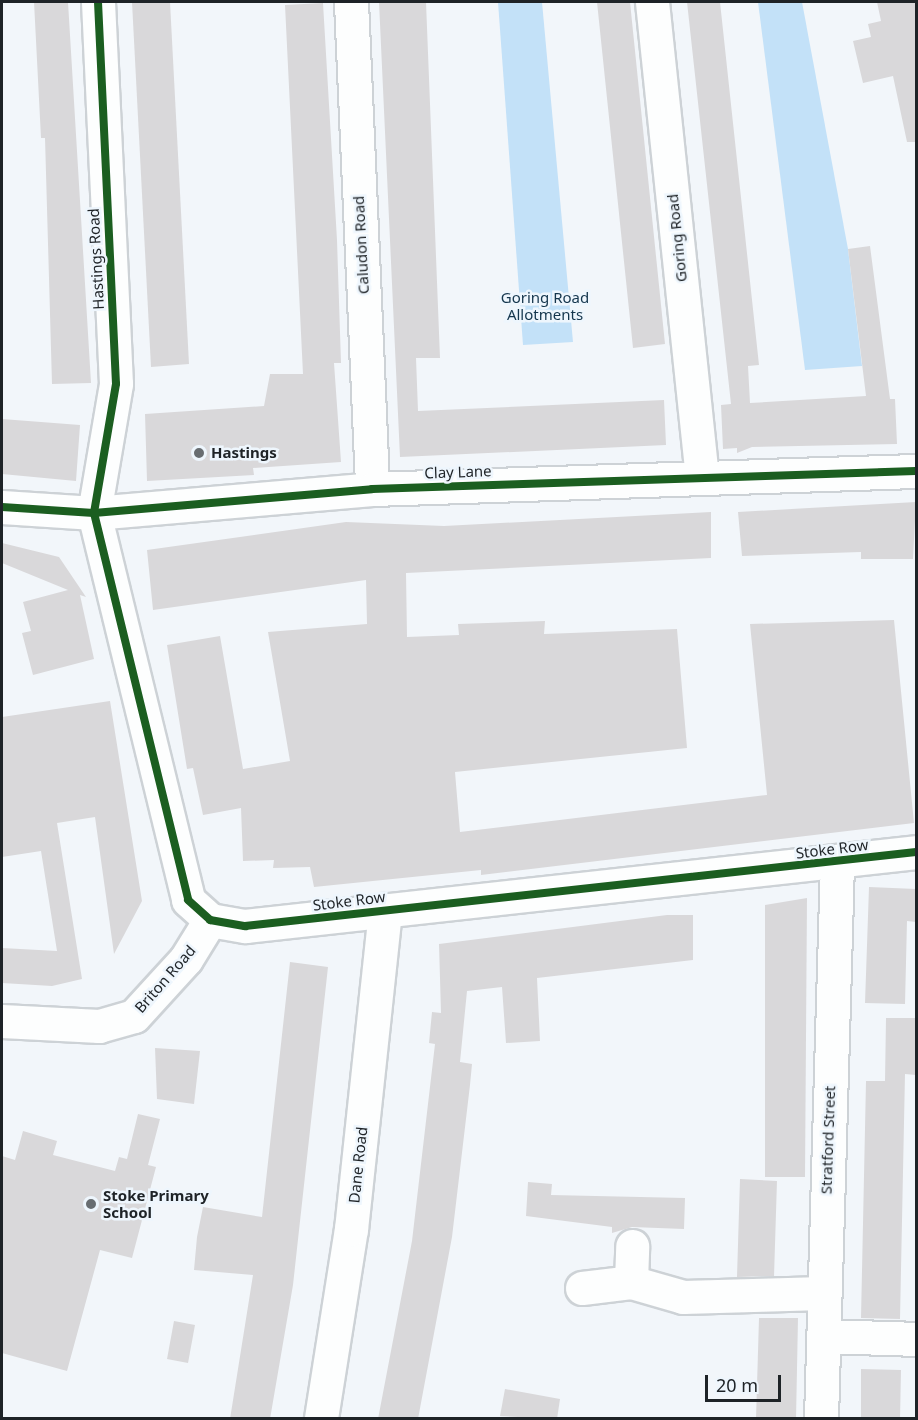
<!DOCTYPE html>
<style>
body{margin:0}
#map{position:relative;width:918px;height:1420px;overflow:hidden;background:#f2f6fa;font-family:"Noto Sans",sans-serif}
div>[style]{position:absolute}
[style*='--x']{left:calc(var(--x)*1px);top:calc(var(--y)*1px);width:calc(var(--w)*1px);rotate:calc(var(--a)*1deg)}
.green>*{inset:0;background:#c3e1f8}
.building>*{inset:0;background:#d9d8da}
.roads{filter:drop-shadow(2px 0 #cdd2d6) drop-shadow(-2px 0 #cdd2d6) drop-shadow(0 2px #cdd2d6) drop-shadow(0 -2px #cdd2d6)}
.minor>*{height:33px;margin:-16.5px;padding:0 16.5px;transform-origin:16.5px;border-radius:16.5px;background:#fdfefe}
.cycleway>*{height:8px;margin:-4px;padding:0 4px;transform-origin:4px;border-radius:4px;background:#1b5e20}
.dots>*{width:16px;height:16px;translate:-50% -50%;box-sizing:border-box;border:3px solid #eef6fd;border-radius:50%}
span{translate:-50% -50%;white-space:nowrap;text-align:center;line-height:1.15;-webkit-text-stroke:5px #eef6fd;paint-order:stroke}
.street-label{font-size:15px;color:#1e2327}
.park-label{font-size:15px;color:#15364d}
.poi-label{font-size:15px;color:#1e2327;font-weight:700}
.left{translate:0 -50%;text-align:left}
.frame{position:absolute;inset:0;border:3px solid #1e2327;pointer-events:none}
.scale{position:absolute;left:705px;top:1375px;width:76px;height:27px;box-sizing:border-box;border:3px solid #1e2327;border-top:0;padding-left:8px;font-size:18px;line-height:21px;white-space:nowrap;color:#1e2327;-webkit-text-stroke:4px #eef6fd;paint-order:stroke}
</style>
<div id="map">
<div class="green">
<i style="clip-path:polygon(498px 2px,542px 2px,573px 342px,523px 345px)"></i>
<i style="clip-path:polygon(758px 2px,802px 2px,848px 249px,862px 366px,805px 370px)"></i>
</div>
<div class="building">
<i style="clip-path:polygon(34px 2px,68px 2px,91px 383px,52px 384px,45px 138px,41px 138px)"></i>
<i style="clip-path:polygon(132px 2px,170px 2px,189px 364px,151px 367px)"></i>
<i style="clip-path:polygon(379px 2px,426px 2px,440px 358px,416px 358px,418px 411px,664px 400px,666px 445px,400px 457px)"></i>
<i style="clip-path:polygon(597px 2px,630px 2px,665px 344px,633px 348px)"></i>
<i style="clip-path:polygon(687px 2px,720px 2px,759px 365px,748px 366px,750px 403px,866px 396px,848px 249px,870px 246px,890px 399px,895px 399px,897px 444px,752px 447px,737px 453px,737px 448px,723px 449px,721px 405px,731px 404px)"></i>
<i style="clip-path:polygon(877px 2px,916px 2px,916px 142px,907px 142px,893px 76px,863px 83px,853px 41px,871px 37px,868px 24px,881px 21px)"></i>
<i style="clip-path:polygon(323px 3px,337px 240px,341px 363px,334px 363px,341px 462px,253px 468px,254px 475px,147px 481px,145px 414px,264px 406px,270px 374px,303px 374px,285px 5px)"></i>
<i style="clip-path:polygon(2px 419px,80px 425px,76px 481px,2px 474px)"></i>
<i style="clip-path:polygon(916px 502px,913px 559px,861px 559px,861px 552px,742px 556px,738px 512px)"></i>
<i style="clip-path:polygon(711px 512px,711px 558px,406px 573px,407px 637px,459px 635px,458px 624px,545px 621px,544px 634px,677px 629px,687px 748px,455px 772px,460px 832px,767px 795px,750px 624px,894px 620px,914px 823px,481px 875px,481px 870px,314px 887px,310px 867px,273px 868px,274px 860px,243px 861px,241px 808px,203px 815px,193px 768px,187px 769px,167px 645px,220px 636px,243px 769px,290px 761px,268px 632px,367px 624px,366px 580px,153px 610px,147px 550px,346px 522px,444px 526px)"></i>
<i style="clip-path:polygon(2px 543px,59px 557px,86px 597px,80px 595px,94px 659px,33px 675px,22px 633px,31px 631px,23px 602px,68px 590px,2px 563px)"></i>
<i style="clip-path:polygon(110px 701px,142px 901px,114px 954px,95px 817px,57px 823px,82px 979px,52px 986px,2px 983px,2px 948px,57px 951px,41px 851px,2px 857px,2px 717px)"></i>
<i style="clip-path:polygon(869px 887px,916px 889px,916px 922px,907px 921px,905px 1004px,865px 1003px)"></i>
<i style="clip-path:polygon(807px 898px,805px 1177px,765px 1177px,765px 905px)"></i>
<i style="clip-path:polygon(667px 915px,693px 915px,693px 960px,537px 978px,540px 1041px,506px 1043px,502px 987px,467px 991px,460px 1062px,472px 1064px,470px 1085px,452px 1237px,418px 1419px,378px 1419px,412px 1241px,435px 1044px,429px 1043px,432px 1012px,441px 1013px,439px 944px)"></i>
<i style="clip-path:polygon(290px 962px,328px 967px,293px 1285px,270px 1419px,230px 1419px,253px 1275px,194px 1270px,197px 1237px,203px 1207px,262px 1217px)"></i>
<i style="clip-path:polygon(886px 1018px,916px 1018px,916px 1075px,905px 1074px,900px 1319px,861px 1318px,866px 1081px,885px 1081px)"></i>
<i style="clip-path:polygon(155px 1048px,200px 1051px,194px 1104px,157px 1099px)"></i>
<i style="clip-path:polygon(138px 1114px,160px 1119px,148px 1165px,156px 1167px,132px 1258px,100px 1250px,67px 1371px,2px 1353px,2px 1156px,15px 1160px,23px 1131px,57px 1141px,53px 1155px,115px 1171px,119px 1157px,127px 1159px)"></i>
<i style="clip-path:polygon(740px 1179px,777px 1181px,774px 1276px,737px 1277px)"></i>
<i style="clip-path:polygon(528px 1182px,552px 1184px,551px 1195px,685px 1198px,684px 1229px,632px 1227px,612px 1233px,612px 1227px,526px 1216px)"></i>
<i style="clip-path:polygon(759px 1318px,798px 1318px,796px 1419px,756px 1419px)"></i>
<i style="clip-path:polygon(174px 1321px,195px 1325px,188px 1363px,167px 1359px)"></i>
<i style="clip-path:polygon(861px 1369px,901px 1370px,900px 1419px,861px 1419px)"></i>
<i style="clip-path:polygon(505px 1389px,560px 1399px,557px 1419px,500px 1416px)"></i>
</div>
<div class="roads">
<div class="minor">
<i style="--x:98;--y:2;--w:382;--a:87.3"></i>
<i style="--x:116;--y:384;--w:131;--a:99.7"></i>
<i style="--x:94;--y:513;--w:398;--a:76.3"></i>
<i style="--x:188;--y:900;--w:30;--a:42"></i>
<i style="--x:210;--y:920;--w:36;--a:10"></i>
<i style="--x:245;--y:926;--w:675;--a:-6.29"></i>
<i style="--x:351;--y:2;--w:487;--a:87.5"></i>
<i style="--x:652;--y:2;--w:475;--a:84"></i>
<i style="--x:2;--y:507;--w:92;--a:3.7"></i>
<i style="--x:94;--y:513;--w:279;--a:-4.9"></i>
<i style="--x:372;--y:489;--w:544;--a:-1.9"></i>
<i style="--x:2;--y:1021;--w:97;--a:3"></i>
<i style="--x:99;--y:1026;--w:36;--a:-16"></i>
<i style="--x:134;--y:1016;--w:77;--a:-47.6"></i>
<i style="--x:186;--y:959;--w:46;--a:-58.4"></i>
<i style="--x:631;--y:1282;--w:36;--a:-88"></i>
<i style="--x:582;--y:1288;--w:49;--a:-7"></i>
<i style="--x:631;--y:1282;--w:54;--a:16.1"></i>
<i style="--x:683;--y:1297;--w:140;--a:-1.6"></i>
<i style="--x:823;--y:1336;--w:93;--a:1.8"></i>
<i style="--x:321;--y:1418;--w:191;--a:-81"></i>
<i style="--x:351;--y:1229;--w:321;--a:-83.9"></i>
<i style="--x:821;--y:1418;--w:556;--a:-88.35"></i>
</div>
</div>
<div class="cycleway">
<i style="--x:98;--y:2;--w:382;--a:87.3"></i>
<i style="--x:116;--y:384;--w:131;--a:99.7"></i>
<i style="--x:94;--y:513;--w:398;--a:76.3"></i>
<i style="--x:188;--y:900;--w:30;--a:42"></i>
<i style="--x:210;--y:920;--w:36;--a:10"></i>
<i style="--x:245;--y:926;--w:675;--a:-6.29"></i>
<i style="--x:2;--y:507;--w:92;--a:3.7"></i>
<i style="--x:94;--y:513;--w:279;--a:-4.9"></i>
<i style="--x:372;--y:489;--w:544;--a:-1.9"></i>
</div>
<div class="dots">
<i style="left:199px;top:453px;background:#686d71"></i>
<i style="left:91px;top:1204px;background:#686d71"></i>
</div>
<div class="street-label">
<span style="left:677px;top:238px;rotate:-96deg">Goring Road</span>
<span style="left:361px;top:245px;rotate:-93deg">Caludon Road</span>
<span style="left:96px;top:259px;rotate:-93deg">Hastings Road</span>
<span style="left:458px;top:472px;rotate:-2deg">Clay Lane</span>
<span style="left:832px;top:849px;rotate:-7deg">Stoke Row</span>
<span style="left:349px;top:901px;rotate:-7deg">Stoke Row</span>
<span style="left:165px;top:979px;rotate:-49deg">Briton Road</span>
<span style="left:828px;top:1140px;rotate:-88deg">Stratford Street</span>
<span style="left:358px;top:1165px;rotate:-84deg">Dane Road</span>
</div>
<div class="park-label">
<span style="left:545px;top:306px">Goring Road<br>Allotments</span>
</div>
<div class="poi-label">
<span class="left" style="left:211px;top:453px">Hastings</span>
<span class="left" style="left:103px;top:1204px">Stoke Primary<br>School</span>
</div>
<div class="frame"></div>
<div class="scale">20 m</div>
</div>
